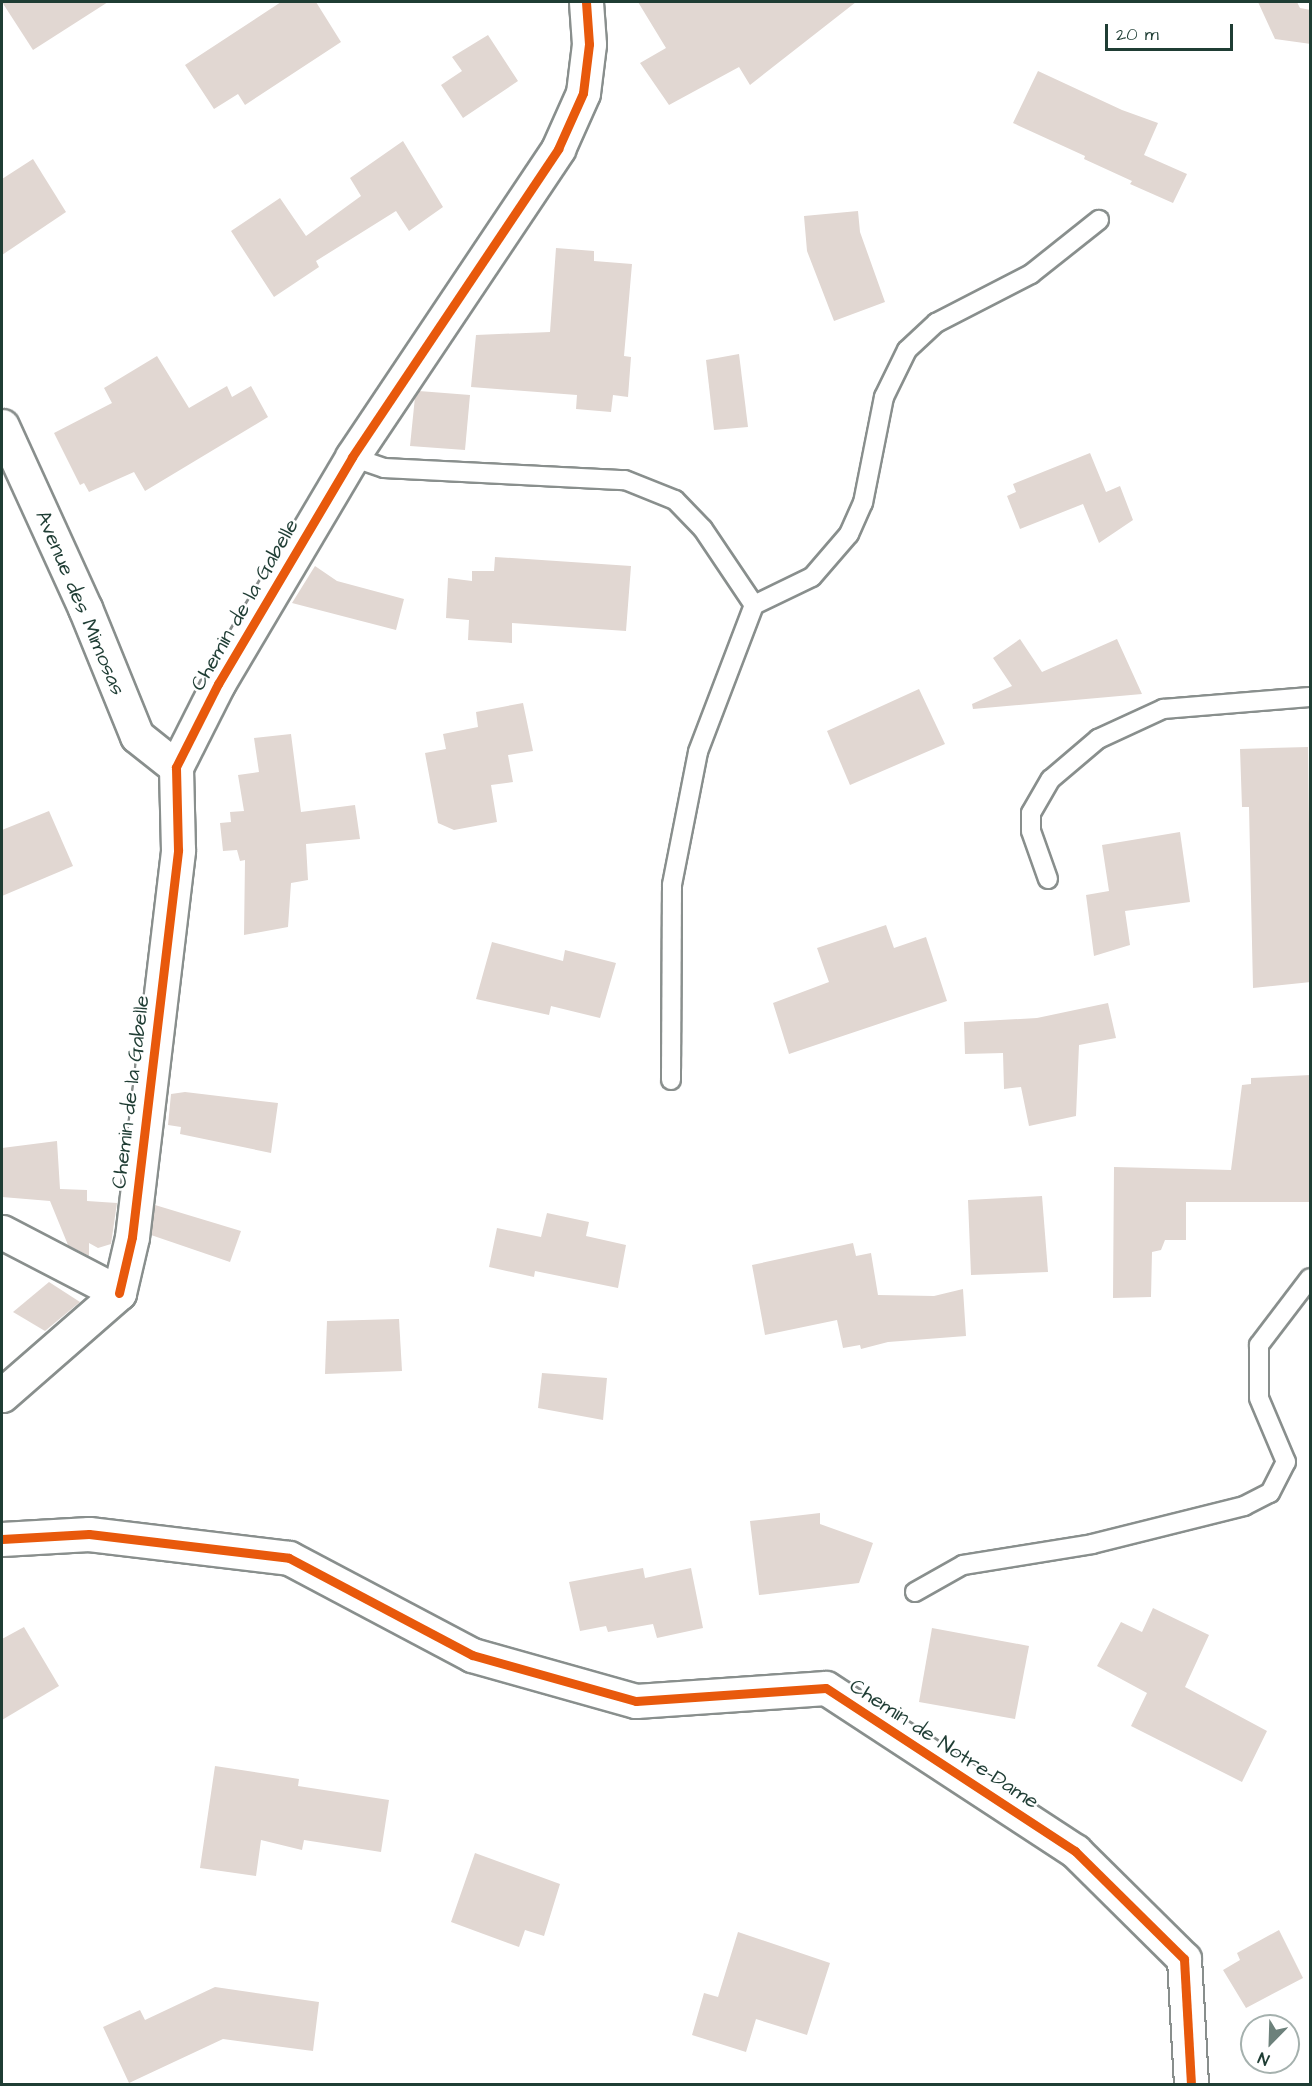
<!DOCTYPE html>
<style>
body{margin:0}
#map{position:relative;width:1312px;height:2086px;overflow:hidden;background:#fff;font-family:"Architects Daughter",sans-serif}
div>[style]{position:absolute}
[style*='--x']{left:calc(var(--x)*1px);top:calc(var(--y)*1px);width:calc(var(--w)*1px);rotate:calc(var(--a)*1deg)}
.building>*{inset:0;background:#e1d7d2}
.roads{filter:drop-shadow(2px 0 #898f8d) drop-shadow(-2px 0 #898f8d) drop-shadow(0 2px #898f8d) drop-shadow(0 -2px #898f8d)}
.lane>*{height:18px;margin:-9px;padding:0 9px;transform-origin:9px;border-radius:9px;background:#fff}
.street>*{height:33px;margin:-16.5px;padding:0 16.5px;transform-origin:16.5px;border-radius:16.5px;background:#fff}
.cycleway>*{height:9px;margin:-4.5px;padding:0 4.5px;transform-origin:4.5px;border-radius:4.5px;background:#e8590c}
span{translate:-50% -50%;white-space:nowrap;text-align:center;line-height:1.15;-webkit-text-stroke:5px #fff;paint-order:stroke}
.street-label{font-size:21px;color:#1f3d34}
.frame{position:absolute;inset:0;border:3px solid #1f3d34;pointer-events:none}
.north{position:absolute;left:1240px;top:2014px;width:60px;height:60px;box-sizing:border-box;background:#fff;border:2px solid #a5b1ae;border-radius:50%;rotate:203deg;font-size:16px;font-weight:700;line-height:24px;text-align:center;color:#1f3d34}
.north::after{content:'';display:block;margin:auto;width:21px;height:27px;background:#6d817b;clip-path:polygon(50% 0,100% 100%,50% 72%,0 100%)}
.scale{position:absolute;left:1105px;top:24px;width:128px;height:27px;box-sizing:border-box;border:3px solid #1f3d34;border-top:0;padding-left:8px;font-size:18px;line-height:21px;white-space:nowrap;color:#1f3d34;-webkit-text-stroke:4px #fff;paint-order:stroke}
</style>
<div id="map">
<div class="building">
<i style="clip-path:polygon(2px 2px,108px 2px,33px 50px)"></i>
<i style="clip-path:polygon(281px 2px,316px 2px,341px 42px,245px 105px,238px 94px,214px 109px,185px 65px)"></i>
<i style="clip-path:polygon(638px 2px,856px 2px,750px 85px,739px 67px,669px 105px,640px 63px,666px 48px)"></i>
<i style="clip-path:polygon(1258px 2px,1297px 2px,1300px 8px,1311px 10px,1311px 44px,1275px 39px)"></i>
<i style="clip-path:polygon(488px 35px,518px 81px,463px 118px,441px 85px,462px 71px,452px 57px)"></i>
<i style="clip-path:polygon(1038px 71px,1122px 110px,1158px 123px,1144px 155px,1187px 174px,1173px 203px,1130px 184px,1132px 181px,1084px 159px,1085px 156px,1013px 123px)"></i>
<i style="clip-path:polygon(403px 141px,443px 207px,409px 231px,396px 211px,316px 261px,319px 267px,274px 297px,231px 231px,280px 198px,306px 236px,361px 196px,350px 178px)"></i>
<i style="clip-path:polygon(33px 159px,66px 212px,2px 255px,2px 179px)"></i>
<i style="clip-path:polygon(858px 211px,860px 232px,885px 302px,834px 321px,807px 251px,804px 216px)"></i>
<i style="clip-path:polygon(556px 248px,594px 251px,594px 261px,632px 264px,624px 356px,631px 357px,628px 397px,613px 395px,611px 412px,576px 409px,577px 395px,471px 387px,476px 335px,550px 332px)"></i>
<i style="clip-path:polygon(739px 354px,748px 427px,714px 430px,706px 360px)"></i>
<i style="clip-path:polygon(157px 356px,189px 408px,227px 386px,232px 397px,251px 386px,268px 417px,145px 491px,134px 472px,89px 492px,84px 483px,80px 485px,54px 433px,112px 403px,104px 388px)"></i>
<i style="clip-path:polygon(419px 391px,470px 395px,465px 450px,410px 446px,415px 397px)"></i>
<i style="clip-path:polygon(1090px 453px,1106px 492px,1120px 486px,1133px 520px,1099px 543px,1083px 504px,1020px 529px,1007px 496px,1016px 492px,1013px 484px)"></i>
<i style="clip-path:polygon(495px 557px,631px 566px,626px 631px,512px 623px,512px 643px,468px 640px,469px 620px,446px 618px,448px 578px,472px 581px,472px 571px,494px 571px)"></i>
<i style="clip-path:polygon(315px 566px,337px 581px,404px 599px,396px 630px,292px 603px)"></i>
<i style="clip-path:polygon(1020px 639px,1042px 672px,1117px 639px,1142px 694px,973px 709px,972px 704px,1012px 686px,993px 658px)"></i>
<i style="clip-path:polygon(919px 689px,945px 744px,850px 785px,827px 731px)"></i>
<i style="clip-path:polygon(523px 703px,533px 751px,508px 755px,513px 782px,491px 785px,497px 822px,454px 830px,438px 823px,425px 753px,446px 749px,443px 734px,478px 727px,476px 712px)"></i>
<i style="clip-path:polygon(291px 734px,301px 812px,355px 805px,360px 839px,306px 844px,308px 880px,291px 883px,288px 927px,244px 935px,245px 860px,240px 861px,237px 850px,223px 851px,220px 823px,231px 822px,230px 812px,244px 811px,238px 775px,259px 772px,254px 738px)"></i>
<i style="clip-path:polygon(1308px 747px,1311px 982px,1253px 988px,1249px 807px,1242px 807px,1240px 749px)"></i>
<i style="clip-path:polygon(49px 811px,73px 866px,2px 896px,2px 830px)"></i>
<i style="clip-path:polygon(1180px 832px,1190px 902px,1125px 911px,1130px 945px,1094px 956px,1086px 895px,1109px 891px,1102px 845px)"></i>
<i style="clip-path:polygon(886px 925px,894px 948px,926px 937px,947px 1001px,789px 1054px,773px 1003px,829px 982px,817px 948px)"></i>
<i style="clip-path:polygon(492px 942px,563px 961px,565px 950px,616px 963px,600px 1018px,551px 1006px,549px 1015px,476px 999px)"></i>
<i style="clip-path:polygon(1108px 1003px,1116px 1038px,1079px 1045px,1076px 1116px,1029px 1126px,1021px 1087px,1004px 1089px,1003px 1053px,965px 1054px,964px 1022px,1037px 1018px)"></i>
<i style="clip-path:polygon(1311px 1075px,1311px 1202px,1186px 1202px,1186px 1240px,1165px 1240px,1161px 1250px,1152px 1252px,1151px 1297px,1113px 1298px,1114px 1167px,1231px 1170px,1242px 1085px,1251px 1084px,1251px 1078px)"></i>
<i style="clip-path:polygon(185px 1092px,278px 1103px,271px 1153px,180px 1134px,181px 1127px,168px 1125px,171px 1094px)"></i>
<i style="clip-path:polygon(57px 1141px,60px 1189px,87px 1190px,87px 1201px,117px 1203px,111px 1244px,98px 1248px,89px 1243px,89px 1256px,68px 1245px,50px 1201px,2px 1197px,2px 1148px)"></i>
<i style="clip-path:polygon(1042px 1196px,1048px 1272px,971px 1275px,968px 1200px)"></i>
<i style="clip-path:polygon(155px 1205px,241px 1231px,230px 1262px,151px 1235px)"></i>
<i style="clip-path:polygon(547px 1213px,589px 1222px,586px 1236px,626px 1245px,618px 1288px,535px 1271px,534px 1277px,489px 1267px,497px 1228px,541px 1237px)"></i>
<i style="clip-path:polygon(853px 1243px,856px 1256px,871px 1253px,878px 1295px,934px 1296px,963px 1289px,966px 1336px,888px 1342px,861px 1349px,860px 1345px,843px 1348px,837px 1320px,765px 1335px,752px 1265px)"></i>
<i style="clip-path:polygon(49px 1282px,80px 1302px,45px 1331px,13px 1312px)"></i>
<i style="clip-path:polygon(399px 1319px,402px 1371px,325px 1374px,327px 1321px)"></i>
<i style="clip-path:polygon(542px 1373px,607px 1378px,603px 1420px,538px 1408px)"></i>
<i style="clip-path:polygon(820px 1513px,820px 1524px,873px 1543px,859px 1583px,759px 1595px,750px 1521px)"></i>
<i style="clip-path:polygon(643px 1568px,645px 1578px,691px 1568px,703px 1628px,657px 1638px,653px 1624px,608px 1632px,606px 1626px,580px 1631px,569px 1582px)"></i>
<i style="clip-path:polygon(1153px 1608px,1209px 1635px,1185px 1687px,1267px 1731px,1242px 1782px,1131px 1726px,1147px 1693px,1097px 1666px,1121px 1622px,1142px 1632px)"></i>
<i style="clip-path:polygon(24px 1627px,59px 1686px,2px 1720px,2px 1639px)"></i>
<i style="clip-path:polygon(932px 1628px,1029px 1646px,1015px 1719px,919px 1702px)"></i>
<i style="clip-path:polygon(215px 1766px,299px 1779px,298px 1786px,389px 1800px,381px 1852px,304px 1840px,302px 1850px,261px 1840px,256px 1876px,200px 1868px)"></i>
<i style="clip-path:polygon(475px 1853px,560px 1884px,544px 1936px,525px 1930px,519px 1947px,451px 1922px)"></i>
<i style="clip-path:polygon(1279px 1930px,1303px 1978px,1246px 2008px,1223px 1970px,1240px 1960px,1237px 1953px)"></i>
<i style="clip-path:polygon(738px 1932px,830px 1963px,807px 2035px,756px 2019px,746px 2052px,692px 2035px,704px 1993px,718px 1997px)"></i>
<i style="clip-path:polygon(215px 1987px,319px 2002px,313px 2051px,223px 2039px,129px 2083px,103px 2027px,140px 2010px,145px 2020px)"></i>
</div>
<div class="roads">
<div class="lane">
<i style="--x:352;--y:457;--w:34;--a:19"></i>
<i style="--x:384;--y:468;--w:241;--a:2.9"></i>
<i style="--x:625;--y:480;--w:54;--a:21.8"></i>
<i style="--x:675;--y:500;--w:40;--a:46"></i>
<i style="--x:703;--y:529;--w:92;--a:56.1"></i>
<i style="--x:754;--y:605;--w:157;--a:110.9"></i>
<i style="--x:698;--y:752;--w:136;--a:101.1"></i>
<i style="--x:672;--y:885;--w:195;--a:90.3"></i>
<i style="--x:754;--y:605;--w:64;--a:-25.8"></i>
<i style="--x:812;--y:577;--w:57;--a:-49.3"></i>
<i style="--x:849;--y:534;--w:34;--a:-66"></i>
<i style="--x:863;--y:503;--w:108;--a:-78.8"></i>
<i style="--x:884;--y:397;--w:52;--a:-63.9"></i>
<i style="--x:907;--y:350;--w:40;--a:-43"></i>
<i style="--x:936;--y:323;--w:107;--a:-27.3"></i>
<i style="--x:1031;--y:274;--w:87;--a:-38.5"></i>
<i style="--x:1048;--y:879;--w:51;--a:-109.5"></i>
<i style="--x:1031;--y:831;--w:18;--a:-90"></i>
<i style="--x:1031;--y:813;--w:39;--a:-60"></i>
<i style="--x:1051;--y:779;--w:62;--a:-40.4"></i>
<i style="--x:1098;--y:739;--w:72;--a:-24.8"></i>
<i style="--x:1163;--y:709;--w:147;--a:-4.7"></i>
<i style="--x:915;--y:1592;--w:55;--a:-29.4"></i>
<i style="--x:963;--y:1565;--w:131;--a:-9.2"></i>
<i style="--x:1092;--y:1544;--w:157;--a:-14"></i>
<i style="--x:1244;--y:1506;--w:29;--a:-27"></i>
<i style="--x:1270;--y:1493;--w:35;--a:-63"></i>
<i style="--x:1286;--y:1462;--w:69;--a:-112.9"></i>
<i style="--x:1259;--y:1398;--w:53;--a:-90"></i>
<i style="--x:1259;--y:1345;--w:84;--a:-52.7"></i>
</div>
<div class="street">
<i style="--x:2;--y:426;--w:200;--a:65.5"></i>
<i style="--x:85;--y:608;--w:138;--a:67.9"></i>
<i style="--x:137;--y:736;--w:50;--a:38.5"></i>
<i style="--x:2;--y:1232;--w:132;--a:27.5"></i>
<i style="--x:119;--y:1293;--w:57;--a:-76.9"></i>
<i style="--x:132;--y:1237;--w:390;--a:-83.2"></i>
<i style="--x:178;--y:850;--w:83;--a:-91.4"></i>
<i style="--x:176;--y:767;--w:93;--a:-63.2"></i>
<i style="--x:218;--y:684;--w:264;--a:-59.4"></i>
<i style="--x:352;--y:457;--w:371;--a:-56.2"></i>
<i style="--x:558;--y:149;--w:61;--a:-65.9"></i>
<i style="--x:583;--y:93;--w:49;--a:-83"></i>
<i style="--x:589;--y:44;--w:42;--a:-94.1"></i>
<i style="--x:2;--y:1395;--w:155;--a:-41.1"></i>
<i style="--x:2;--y:1539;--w:87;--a:-3.3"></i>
<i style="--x:89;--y:1534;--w:201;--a:6.8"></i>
<i style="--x:289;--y:1558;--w:207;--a:27.9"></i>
<i style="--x:472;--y:1655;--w:170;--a:15.7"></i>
<i style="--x:636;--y:1701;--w:190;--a:-3.9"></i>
<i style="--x:826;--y:1688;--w:298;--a:33.2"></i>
<i style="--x:1075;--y:1851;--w:153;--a:44.7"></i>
<i style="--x:1184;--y:1959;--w:125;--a:86.8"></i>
</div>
</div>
<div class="cycleway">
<i style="--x:119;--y:1293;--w:57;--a:-76.9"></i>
<i style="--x:132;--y:1237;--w:390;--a:-83.2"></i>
<i style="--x:178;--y:850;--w:83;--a:-91.4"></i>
<i style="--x:176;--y:767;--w:93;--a:-63.2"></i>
<i style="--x:218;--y:684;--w:264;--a:-59.4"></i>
<i style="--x:352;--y:457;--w:371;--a:-56.2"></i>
<i style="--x:558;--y:149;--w:61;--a:-65.9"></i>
<i style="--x:583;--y:93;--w:49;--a:-83"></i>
<i style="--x:589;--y:44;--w:42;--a:-94.1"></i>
<i style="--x:2;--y:1539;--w:87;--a:-3.3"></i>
<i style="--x:89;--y:1534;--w:201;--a:6.8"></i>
<i style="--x:289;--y:1558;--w:207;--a:27.9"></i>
<i style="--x:472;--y:1655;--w:170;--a:15.7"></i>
<i style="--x:636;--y:1701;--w:190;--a:-3.9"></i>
<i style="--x:826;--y:1688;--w:298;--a:33.2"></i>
<i style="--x:1075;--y:1851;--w:153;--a:44.7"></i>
<i style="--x:1184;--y:1959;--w:125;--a:86.8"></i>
</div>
<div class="street-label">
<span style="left:80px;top:603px;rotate:67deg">Avenue des Mimosas</span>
<span style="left:245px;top:605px;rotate:-60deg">Chemin de la Gabelle</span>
<span style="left:131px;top:1092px;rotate:-83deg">Chemin de la Gabelle</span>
<span style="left:944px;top:1744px;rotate:33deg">Chemin de Notre-Dame</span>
</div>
<div class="frame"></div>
<div class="north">N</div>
<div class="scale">20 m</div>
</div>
